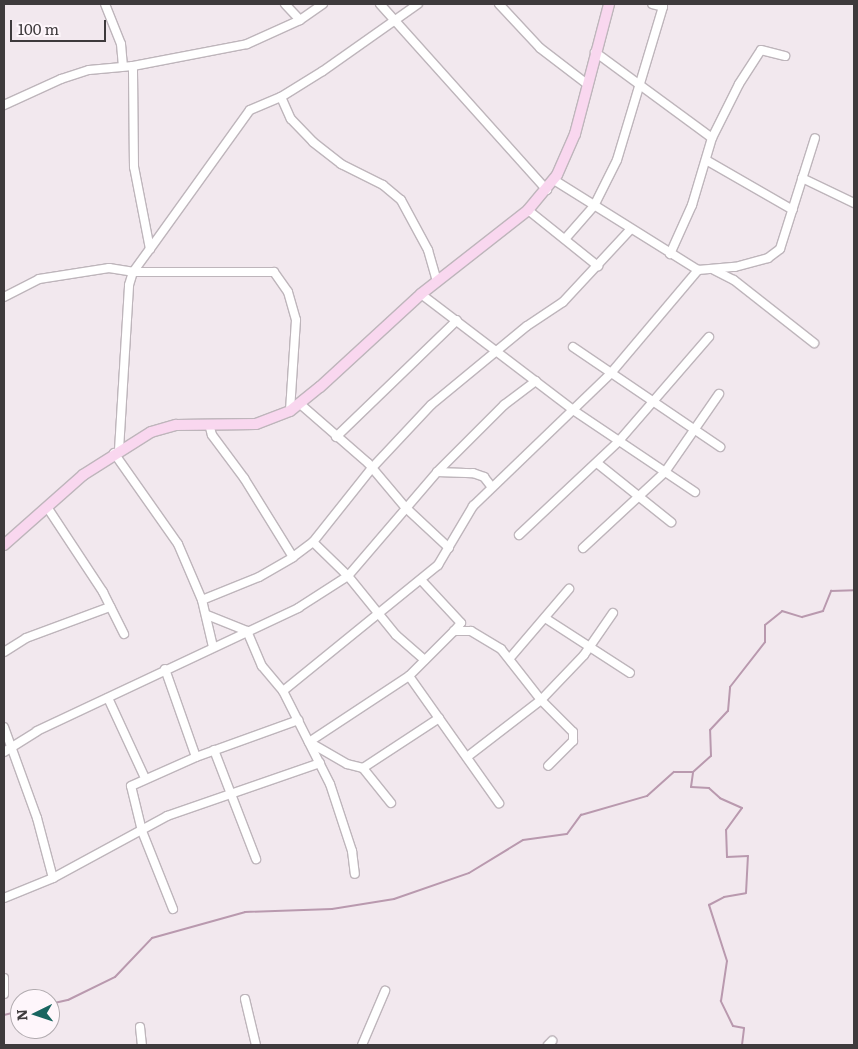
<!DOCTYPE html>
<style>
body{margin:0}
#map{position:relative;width:858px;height:1049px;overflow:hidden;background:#f2e8ee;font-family:Literata,serif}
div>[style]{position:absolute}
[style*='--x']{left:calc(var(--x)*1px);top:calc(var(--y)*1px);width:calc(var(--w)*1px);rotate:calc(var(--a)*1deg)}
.stream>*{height:2px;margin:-1px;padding:0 1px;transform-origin:1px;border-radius:1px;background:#b999ae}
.roads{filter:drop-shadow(1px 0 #beb5bb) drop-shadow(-1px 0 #beb5bb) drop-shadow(0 1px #beb5bb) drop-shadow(0 -1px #beb5bb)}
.street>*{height:8px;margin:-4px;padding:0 4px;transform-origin:4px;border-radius:4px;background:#fff}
.secondary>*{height:10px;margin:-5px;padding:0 5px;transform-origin:5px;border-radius:5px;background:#f9d7ef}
span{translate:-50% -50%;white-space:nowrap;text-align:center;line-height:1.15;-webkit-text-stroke:5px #fef6fb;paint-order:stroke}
.frame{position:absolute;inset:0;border:5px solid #3e3a3c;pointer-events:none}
.north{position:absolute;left:10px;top:989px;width:50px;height:50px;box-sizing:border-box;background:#fef6fb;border:1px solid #b1abaf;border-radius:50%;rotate:266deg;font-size:14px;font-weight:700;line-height:20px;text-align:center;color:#3e3a3c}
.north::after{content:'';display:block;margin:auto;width:18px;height:22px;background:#186560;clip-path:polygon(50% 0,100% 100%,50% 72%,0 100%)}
.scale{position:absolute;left:10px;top:20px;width:96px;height:22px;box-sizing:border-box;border:2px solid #3e3a3c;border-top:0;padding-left:6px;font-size:15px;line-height:18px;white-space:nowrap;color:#3e3a3c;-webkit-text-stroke:4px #fef6fb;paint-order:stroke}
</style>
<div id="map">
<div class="stream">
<i style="--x:50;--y:1004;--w:18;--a:-13"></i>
<i style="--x:68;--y:1000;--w:52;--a:-26.1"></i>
<i style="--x:115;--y:977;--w:54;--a:-46.5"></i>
<i style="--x:152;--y:938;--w:97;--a:-15.6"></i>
<i style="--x:245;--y:912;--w:87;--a:-2"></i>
<i style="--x:332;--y:909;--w:63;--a:-9.2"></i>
<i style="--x:394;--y:899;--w:79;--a:-19.1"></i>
<i style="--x:469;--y:873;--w:63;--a:-31.4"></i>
<i style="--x:523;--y:840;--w:44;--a:-7.8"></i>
<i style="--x:567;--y:834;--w:24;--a:-54"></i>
<i style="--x:581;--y:815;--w:69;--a:-16.1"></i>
<i style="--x:647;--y:796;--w:36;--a:-42"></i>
<i style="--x:674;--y:772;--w:19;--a:0"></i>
<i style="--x:4;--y:1015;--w:16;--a:-14"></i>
<i style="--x:742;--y:1045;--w:17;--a:-83"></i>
<i style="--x:744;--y:1028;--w:11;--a:-170"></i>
<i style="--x:733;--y:1026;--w:28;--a:-116"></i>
<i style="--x:721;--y:1001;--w:40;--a:-81.5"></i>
<i style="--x:727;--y:961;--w:59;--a:-107.8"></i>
<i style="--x:709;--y:905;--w:17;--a:-28"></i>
<i style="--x:724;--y:897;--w:22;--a:-10"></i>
<i style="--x:746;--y:893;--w:37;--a:-87"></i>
<i style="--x:748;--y:856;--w:21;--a:177"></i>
<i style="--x:727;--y:857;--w:27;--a:-92"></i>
<i style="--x:726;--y:830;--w:27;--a:-54"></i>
<i style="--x:742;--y:808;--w:24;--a:-156"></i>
<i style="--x:720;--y:798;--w:15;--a:-138"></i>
<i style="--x:709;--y:788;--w:18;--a:-177"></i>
<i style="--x:691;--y:787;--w:15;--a:-82"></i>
<i style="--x:693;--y:772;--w:24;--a:-42"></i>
<i style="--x:711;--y:756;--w:26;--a:-92"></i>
<i style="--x:710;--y:730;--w:26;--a:-47"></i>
<i style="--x:728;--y:711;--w:24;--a:-85"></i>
<i style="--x:730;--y:687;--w:57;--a:-52.1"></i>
<i style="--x:765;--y:642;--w:17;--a:-90"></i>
<i style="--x:765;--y:625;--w:22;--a:-39"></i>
<i style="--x:782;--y:611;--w:21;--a:17"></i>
<i style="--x:802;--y:617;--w:22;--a:-16"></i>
<i style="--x:823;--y:611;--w:22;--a:-68"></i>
<i style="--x:831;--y:591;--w:23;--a:-2"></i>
</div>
<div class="roads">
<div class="street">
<i style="--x:105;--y:4;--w:43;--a:68.2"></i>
<i style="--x:121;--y:44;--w:22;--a:85"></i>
<i style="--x:285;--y:4;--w:22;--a:47"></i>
<i style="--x:380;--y:4;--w:250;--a:48.1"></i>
<i style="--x:499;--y:4;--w:60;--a:47"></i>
<i style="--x:540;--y:48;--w:59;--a:37.5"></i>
<i style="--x:595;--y:52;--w:145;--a:36.3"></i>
<i style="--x:281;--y:97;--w:24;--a:66"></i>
<i style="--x:291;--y:119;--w:32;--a:46"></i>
<i style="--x:313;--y:142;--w:36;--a:38"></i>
<i style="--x:341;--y:164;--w:47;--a:26.6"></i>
<i style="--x:383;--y:185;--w:23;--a:40"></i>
<i style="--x:401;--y:200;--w:57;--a:61.6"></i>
<i style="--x:428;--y:250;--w:33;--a:74"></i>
<i style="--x:4;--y:105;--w:63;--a:-24.5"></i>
<i style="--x:61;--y:79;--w:29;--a:-18"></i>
<i style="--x:89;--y:70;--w:44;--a:-5.2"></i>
<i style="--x:133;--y:66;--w:116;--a:-10.9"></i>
<i style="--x:247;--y:44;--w:58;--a:-24.4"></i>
<i style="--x:300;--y:20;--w:28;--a:-35"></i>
<i style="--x:706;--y:160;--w:100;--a:29.9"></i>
<i style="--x:802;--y:178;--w:58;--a:25.7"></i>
<i style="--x:554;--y:180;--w:170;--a:32"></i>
<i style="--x:698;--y:270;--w:37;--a:-5"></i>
<i style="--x:735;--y:267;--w:34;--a:-15"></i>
<i style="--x:768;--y:258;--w:15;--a:-37"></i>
<i style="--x:780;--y:249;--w:116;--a:-72.5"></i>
<i style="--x:528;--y:210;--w:90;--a:38.7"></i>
<i style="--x:565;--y:239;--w:44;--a:-48.7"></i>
<i style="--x:594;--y:206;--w:51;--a:-63.4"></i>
<i style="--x:617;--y:160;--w:160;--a:-73.3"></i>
<i style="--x:663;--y:7;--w:11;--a:-165"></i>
<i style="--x:150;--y:249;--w:171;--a:-54.3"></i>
<i style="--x:250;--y:110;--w:34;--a:-23"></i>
<i style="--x:281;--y:97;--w:49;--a:-31.8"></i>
<i style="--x:323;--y:71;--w:116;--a:-35.2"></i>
<i style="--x:670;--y:254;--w:54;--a:-65.8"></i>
<i style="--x:692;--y:205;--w:70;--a:-73.4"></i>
<i style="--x:712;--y:138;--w:60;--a:-63.4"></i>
<i style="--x:739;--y:84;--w:40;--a:-57.1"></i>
<i style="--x:761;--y:50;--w:25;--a:14"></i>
<i style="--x:714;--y:270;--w:22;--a:27"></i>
<i style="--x:734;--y:280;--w:102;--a:38.2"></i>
<i style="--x:421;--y:294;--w:191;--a:37.3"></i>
<i style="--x:573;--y:410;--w:147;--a:33.9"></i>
<i style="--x:4;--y:297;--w:39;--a:-27"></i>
<i style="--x:39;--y:279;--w:71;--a:-8.9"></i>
<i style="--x:109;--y:268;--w:24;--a:9"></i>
<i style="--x:133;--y:272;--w:141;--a:0"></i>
<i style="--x:274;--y:272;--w:24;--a:55"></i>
<i style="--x:288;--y:292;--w:29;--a:74"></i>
<i style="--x:296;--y:320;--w:91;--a:93.8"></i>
<i style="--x:573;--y:347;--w:178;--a:34.2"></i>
<i style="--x:299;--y:403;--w:91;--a:41"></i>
<i style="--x:368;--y:463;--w:57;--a:49.9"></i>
<i style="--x:405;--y:507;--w:60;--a:43"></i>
<i style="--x:209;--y:424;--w:11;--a:75"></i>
<i style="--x:212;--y:435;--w:54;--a:53.3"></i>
<i style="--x:244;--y:478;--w:93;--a:58.2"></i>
<i style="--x:336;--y:437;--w:168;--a:-44"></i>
<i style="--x:119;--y:450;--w:165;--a:-86.5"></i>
<i style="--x:129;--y:285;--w:14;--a:-73"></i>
<i style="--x:133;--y:272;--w:29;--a:-54"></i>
<i style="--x:150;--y:249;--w:84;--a:-101"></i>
<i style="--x:134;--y:167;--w:101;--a:-90.6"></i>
<i style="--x:114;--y:453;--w:111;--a:54.9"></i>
<i style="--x:178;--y:544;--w:61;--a:66.8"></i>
<i style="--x:202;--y:600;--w:48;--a:76.8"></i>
<i style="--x:597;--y:463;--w:95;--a:38.6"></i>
<i style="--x:437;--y:472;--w:95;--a:-45"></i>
<i style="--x:504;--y:405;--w:40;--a:-37"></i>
<i style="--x:47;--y:507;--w:102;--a:56.6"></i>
<i style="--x:103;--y:592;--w:47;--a:63.4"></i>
<i style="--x:519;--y:535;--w:136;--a:-43.2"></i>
<i style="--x:618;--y:442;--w:139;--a:-49.1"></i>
<i style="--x:313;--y:542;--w:49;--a:44.2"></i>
<i style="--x:348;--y:576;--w:76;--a:50.9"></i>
<i style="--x:396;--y:635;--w:38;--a:41"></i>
<i style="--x:583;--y:548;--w:112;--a:-42.8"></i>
<i style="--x:665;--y:472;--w:95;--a:-55.3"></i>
<i style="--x:422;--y:581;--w:57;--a:47.1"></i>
<i style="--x:461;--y:623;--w:11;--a:131"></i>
<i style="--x:454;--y:631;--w:17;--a:0"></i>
<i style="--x:471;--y:631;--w:35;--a:31"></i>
<i style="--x:501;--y:649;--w:65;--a:51.9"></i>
<i style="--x:541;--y:700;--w:45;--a:45"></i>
<i style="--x:573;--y:732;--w:9;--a:90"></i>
<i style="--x:573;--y:741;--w:35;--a:135"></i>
<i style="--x:202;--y:600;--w:61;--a:-22"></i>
<i style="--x:259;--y:577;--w:39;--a:-30"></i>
<i style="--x:293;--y:557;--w:25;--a:-37"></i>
<i style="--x:313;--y:542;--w:93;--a:-51.5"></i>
<i style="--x:371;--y:469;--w:88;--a:-46.8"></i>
<i style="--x:431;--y:405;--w:124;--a:-39.5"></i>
<i style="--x:527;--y:326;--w:43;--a:-33.7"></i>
<i style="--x:563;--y:302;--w:98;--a:-47.1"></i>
<i style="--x:207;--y:615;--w:43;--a:21.8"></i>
<i style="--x:247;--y:631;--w:38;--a:67"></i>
<i style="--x:262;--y:666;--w:33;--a:50"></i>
<i style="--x:283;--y:691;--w:104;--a:63.2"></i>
<i style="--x:330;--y:784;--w:71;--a:71.8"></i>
<i style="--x:352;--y:851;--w:23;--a:83"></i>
<i style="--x:545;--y:618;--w:101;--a:32.9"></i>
<i style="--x:4;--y:652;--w:26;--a:-32"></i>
<i style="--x:26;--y:638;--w:90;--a:-20.3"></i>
<i style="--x:510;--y:658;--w:91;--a:-49.5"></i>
<i style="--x:165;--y:669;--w:93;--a:70.6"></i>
<i style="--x:409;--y:676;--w:156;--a:54.7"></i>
<i style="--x:283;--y:691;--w:200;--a:-39.1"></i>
<i style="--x:438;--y:565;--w:69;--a:-59.3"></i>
<i style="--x:473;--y:506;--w:192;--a:-43.9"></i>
<i style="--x:611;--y:373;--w:135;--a:-49.8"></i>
<i style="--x:108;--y:698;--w:88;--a:65.2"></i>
<i style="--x:4;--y:727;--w:97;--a:70.1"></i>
<i style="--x:37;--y:818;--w:62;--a:75.1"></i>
<i style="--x:214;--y:750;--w:117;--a:68.9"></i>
<i style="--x:4;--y:752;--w:39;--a:-32"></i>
<i style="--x:37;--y:731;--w:289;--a:-25.2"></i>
<i style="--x:298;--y:608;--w:59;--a:-32.6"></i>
<i style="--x:348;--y:576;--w:137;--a:-49.4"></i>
<i style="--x:437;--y:472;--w:36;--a:2"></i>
<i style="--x:473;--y:473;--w:12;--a:20"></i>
<i style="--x:484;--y:477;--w:11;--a:52"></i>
<i style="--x:467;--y:757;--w:93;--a:-37.6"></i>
<i style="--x:541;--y:700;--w:62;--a:-46.3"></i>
<i style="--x:584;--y:655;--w:51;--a:-55.4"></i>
<i style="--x:363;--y:768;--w:91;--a:-33.3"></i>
<i style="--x:391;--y:803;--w:45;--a:-128.7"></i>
<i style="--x:363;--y:768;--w:16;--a:-166"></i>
<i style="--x:347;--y:764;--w:44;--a:-149.9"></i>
<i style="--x:309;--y:742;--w:120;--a:-33.4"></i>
<i style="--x:409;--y:676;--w:64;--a:-45"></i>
<i style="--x:4;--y:898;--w:53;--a:-22.2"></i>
<i style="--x:53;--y:878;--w:130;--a:-28.5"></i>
<i style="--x:167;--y:816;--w:162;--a:-19.1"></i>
<i style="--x:173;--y:909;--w:84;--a:-111.7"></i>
<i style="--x:142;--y:831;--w:46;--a:-103.7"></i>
<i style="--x:131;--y:786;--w:71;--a:-24"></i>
<i style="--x:196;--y:757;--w:109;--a:-19.8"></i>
<i style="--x:4;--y:978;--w:16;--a:90"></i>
<i style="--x:245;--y:999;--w:47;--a:76.6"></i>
<i style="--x:140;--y:1027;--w:18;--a:84"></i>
<i style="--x:362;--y:1045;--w:59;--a:-66.9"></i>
<i style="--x:548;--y:1045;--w:6;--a:-45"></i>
</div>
<div class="secondary">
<i style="--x:4;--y:545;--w:106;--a:-41.5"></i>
<i style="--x:83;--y:475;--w:80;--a:-32.3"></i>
<i style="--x:151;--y:432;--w:26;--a:-16"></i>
<i style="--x:176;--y:425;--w:80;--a:-0.7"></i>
<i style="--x:256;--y:424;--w:36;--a:-21"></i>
<i style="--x:290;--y:411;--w:38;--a:-39"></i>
<i style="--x:320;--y:387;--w:137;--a:-42.6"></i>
<i style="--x:421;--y:294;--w:136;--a:-38.1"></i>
<i style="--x:528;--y:210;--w:45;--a:-50.4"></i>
<i style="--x:557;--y:175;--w:45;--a:-66.3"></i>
<i style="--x:575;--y:134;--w:134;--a:-75.3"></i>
</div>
</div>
<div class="frame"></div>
<div class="north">N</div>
<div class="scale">100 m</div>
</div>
